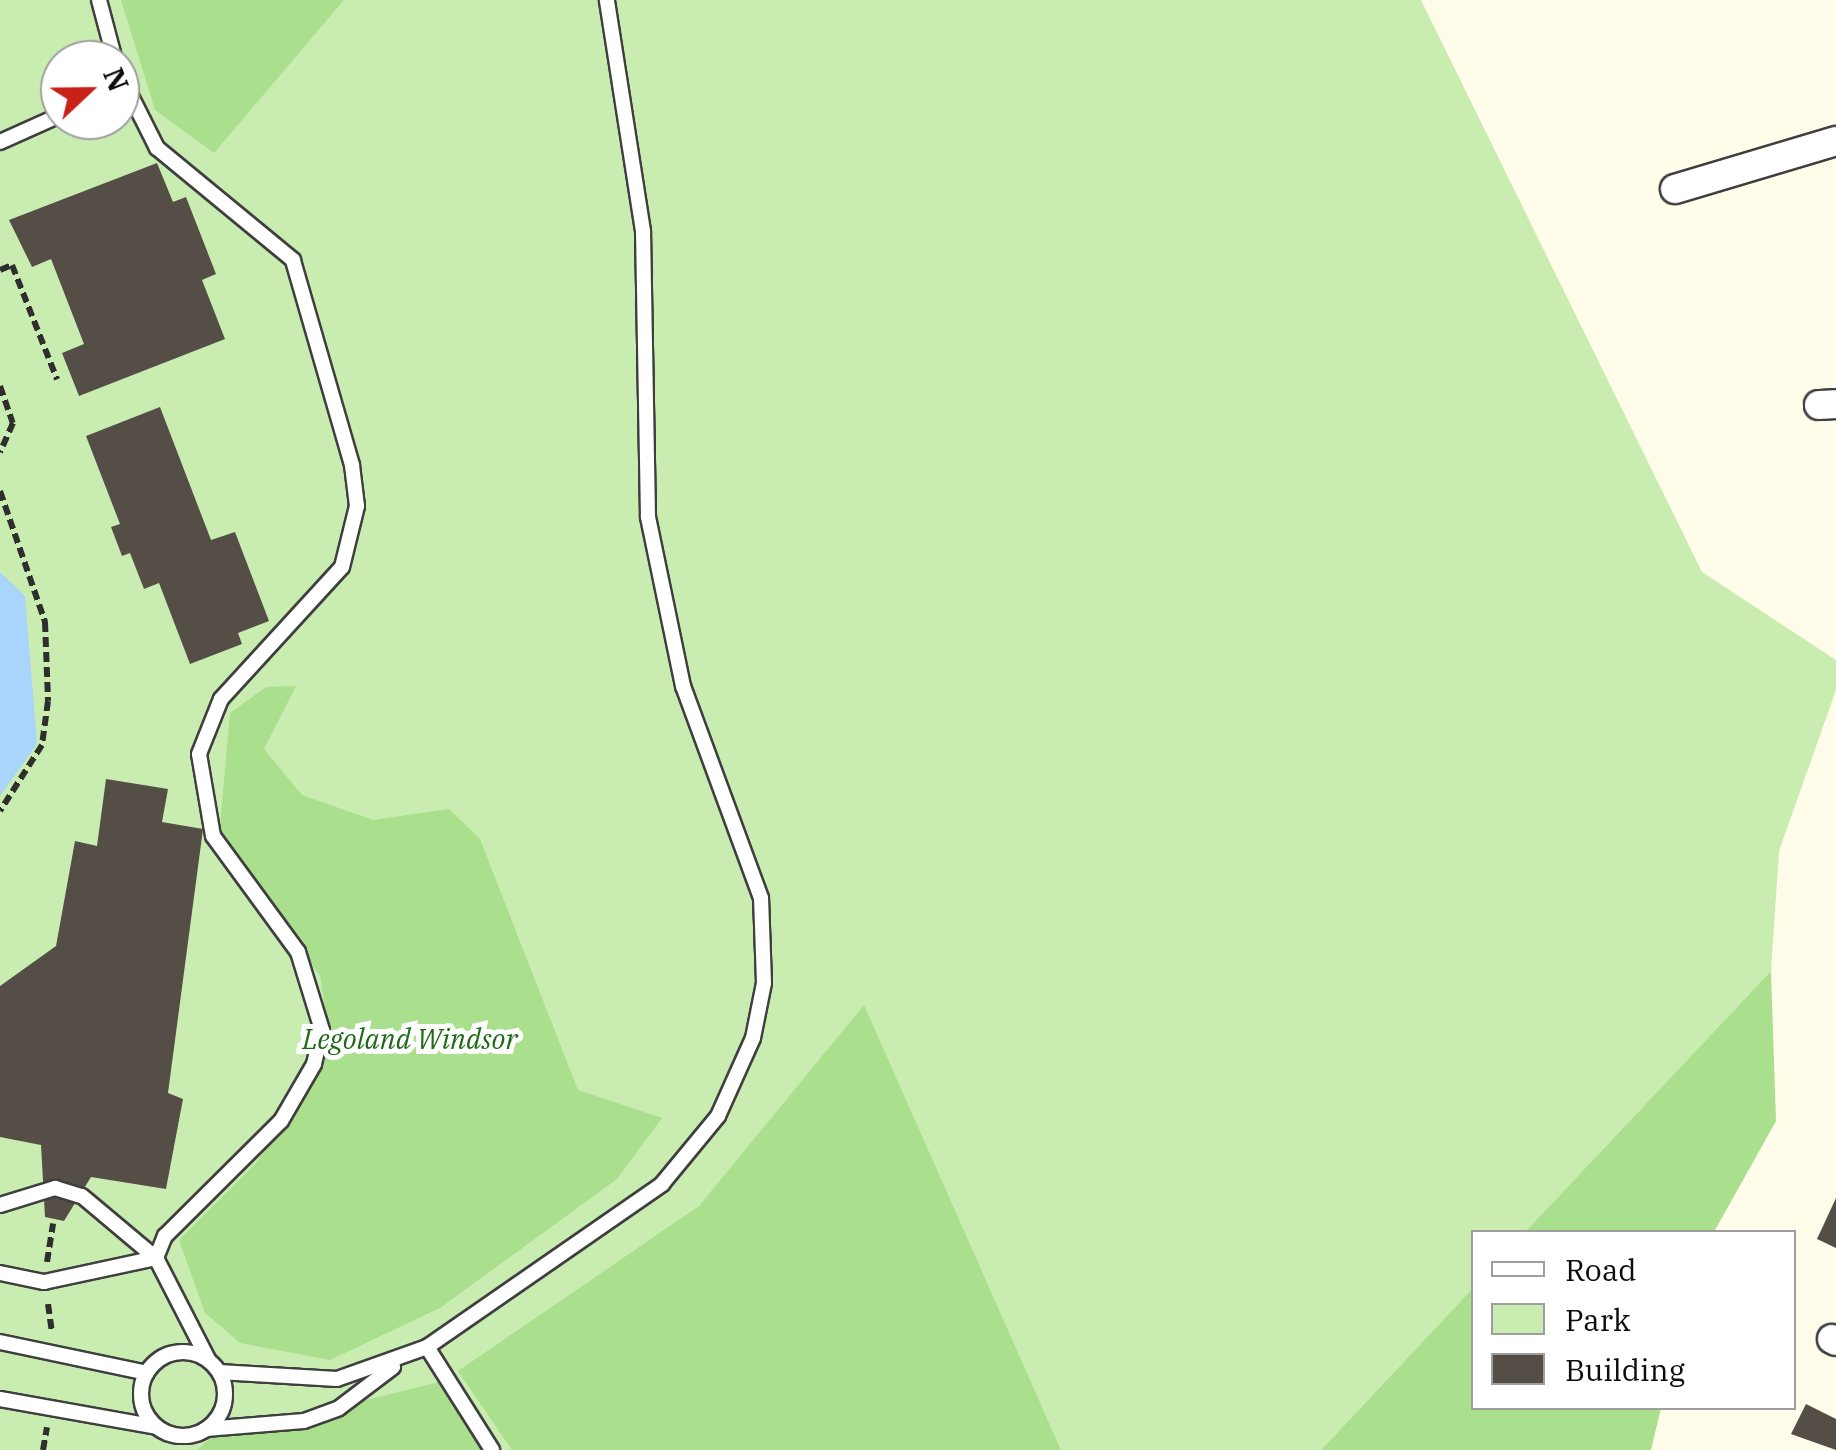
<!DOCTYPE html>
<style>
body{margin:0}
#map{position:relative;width:1836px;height:1450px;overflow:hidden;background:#fffdea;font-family:"IBM Plex Serif",serif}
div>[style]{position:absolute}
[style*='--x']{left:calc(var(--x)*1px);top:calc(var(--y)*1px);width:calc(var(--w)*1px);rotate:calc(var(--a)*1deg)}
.green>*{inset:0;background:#c9edb0}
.forest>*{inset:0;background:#aadf8e}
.water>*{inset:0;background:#a9d4fc}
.building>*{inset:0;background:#554e47}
.path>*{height:6px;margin-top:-3px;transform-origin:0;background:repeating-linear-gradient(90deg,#2e2e2e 0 10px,transparent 0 15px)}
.roads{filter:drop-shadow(2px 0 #3f3f3f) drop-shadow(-2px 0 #3f3f3f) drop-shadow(0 2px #3f3f3f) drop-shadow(0 -2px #3f3f3f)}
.service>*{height:14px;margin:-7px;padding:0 7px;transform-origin:7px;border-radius:7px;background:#fff}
.service>.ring{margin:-7px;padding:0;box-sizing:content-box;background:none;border:14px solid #fff;border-radius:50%}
.minor>*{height:28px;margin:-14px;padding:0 14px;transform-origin:14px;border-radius:14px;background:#fff}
span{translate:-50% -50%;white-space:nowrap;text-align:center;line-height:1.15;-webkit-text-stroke:10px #fff;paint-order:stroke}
.park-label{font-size:28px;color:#1f6917;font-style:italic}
.legend{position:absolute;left:1471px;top:1230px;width:325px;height:180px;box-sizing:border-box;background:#fff;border:2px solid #9e9e9e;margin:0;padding:12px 18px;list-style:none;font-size:30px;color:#0c0c0c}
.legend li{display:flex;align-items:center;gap:20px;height:50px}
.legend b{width:50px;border:2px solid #9e9e9e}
.north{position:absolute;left:40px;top:40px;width:100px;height:100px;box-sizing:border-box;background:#fff;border:2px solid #9e9e9e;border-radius:50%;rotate:68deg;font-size:28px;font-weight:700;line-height:40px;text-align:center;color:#0c0c0c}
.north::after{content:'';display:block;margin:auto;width:35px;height:45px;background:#c82117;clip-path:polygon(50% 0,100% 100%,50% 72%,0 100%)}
</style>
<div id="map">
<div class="green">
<i style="clip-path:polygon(evenodd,0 0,1421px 0,1702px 572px,1836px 660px,1836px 690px,1779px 851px,1771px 971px,1525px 1232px,1474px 1232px,1473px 1288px,1321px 1450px,1061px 1450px,1024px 1368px,1019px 1450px,0 1450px,0 0,60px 60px,120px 60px,120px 120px,60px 120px,60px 60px)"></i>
</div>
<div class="forest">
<i style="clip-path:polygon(121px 0,344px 0,214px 153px,155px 110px)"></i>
<i style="clip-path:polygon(296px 686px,264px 749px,302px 795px,373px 820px,449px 809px,480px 839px,578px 1090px,662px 1118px,617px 1179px,440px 1308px,330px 1360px,240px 1343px,205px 1313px,179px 1240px,255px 1164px,305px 1098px,329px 1033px,320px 976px,219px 837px,230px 713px,266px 687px)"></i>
<i style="clip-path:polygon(1771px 971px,1776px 1121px,1714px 1232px,1525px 1232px)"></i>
<i style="clip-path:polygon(864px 1005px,1061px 1450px,512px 1450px,458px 1371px,699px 1206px)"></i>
<i style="clip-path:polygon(1473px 1288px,1474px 1408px,1661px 1408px,1651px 1450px,1321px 1450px)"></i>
<i style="clip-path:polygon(439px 1382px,482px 1450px,197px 1450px,214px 1435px,304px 1427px,362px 1401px)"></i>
</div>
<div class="water">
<i style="clip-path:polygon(0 572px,25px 596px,37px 744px,0 796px)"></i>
</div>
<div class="building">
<i style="clip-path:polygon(157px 163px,173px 202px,186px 197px,216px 274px,202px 280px,225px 339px,79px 396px,62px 353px,84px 344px,51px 259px,32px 267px,9px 220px)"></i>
<i style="clip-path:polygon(160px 407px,211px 540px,235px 532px,269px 621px,238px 633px,242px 644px,190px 664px,159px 583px,144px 589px,130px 553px,122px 556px,111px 527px,120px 524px,86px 436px)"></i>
<i style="clip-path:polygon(106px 779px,168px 789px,162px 822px,203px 829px,168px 1093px,183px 1099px,166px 1189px,91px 1177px,64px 1221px,45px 1217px,41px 1145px,0 1137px,0 986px,56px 946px,75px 841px,97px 846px)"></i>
<i style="clip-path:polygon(1836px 1198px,1836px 1248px,1817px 1239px)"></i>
<i style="clip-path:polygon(1806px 1404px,1836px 1419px,1836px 1450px,1791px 1434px)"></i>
</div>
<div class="path">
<i style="--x:0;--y:270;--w:13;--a:-23"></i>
<i style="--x:12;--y:265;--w:123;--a:68.5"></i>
<i style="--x:0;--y:386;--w:39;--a:71"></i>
<i style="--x:13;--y:423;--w:32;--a:114"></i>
<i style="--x:0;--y:491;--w:139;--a:71"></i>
<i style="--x:45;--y:622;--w:79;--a:87.8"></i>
<i style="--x:48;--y:701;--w:44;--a:97.8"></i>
<i style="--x:42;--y:745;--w:78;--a:122.5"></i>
<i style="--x:47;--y:1262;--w:39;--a:-81"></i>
<i style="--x:48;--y:1304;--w:27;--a:82"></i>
<i style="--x:43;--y:1450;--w:23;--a:-80"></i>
</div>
<div class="roads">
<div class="service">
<i style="--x:99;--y:0;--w:62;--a:75.1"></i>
<i style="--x:0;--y:142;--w:66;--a:-24.2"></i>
<i style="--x:0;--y:1205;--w:58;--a:-17.2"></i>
<i style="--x:55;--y:1188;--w:28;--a:17"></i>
<i style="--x:82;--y:1196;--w:97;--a:40"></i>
<i style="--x:156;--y:1258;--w:116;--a:62.8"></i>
<i style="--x:0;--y:1273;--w:45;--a:11.6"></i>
<i style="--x:44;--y:1282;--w:115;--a:-12.1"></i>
<i style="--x:156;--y:1258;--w:24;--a:-68"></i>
<i style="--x:165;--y:1236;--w:163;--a:-44.8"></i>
<i style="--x:281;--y:1121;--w:66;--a:-59.9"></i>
<i style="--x:314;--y:1064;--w:35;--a:-77"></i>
<i style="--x:322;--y:1030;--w:82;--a:-107.1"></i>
<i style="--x:298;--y:952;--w:144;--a:-126.2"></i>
<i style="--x:213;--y:836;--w:83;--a:-99.7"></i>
<i style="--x:199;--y:754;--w:59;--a:-68.2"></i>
<i style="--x:221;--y:699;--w:179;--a:-47.5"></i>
<i style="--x:342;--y:567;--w:63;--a:-76.2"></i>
<i style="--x:357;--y:506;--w:41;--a:-97"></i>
<i style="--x:352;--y:465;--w:213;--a:-106.1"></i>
<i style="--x:293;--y:260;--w:176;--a:-140.5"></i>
<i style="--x:157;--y:148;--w:83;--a:-116.6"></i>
<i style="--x:0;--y:1342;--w:150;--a:11.9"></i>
<i style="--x:427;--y:1347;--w:122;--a:57.7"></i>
<i class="ring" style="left:141px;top:1352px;width:70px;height:70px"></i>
<i style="--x:219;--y:1372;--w:118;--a:3.4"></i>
<i style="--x:337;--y:1379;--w:96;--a:-19.6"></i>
<i style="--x:427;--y:1347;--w:286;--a:-34.7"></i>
<i style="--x:662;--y:1184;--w:88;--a:-50.5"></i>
<i style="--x:718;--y:1116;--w:85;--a:-65.8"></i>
<i style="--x:753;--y:1038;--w:56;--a:-78.7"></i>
<i style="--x:764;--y:983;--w:85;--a:-92"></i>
<i style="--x:761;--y:898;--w:226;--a:-110.2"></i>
<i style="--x:683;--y:686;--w:173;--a:-101.7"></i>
<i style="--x:648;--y:517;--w:286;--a:-91"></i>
<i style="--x:643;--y:231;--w:234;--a:-98.9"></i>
<i style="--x:0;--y:1399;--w:159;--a:10.1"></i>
<i style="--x:206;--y:1429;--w:98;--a:-4.7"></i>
<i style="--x:304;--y:1421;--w:37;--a:-20"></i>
<i style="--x:339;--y:1408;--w:68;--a:-37.2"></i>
</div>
<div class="minor">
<i style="--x:1675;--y:189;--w:168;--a:-16.6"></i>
<i style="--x:1819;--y:405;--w:17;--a:-3"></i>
<i style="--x:1832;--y:1339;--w:4;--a:27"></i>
</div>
</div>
<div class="park-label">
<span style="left:410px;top:1039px">Legoland Windsor</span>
</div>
<ul class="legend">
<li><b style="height:12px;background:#fff"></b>Road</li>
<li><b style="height:28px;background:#c9edb0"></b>Park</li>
<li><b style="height:28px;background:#554e47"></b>Building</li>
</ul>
<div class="north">N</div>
</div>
